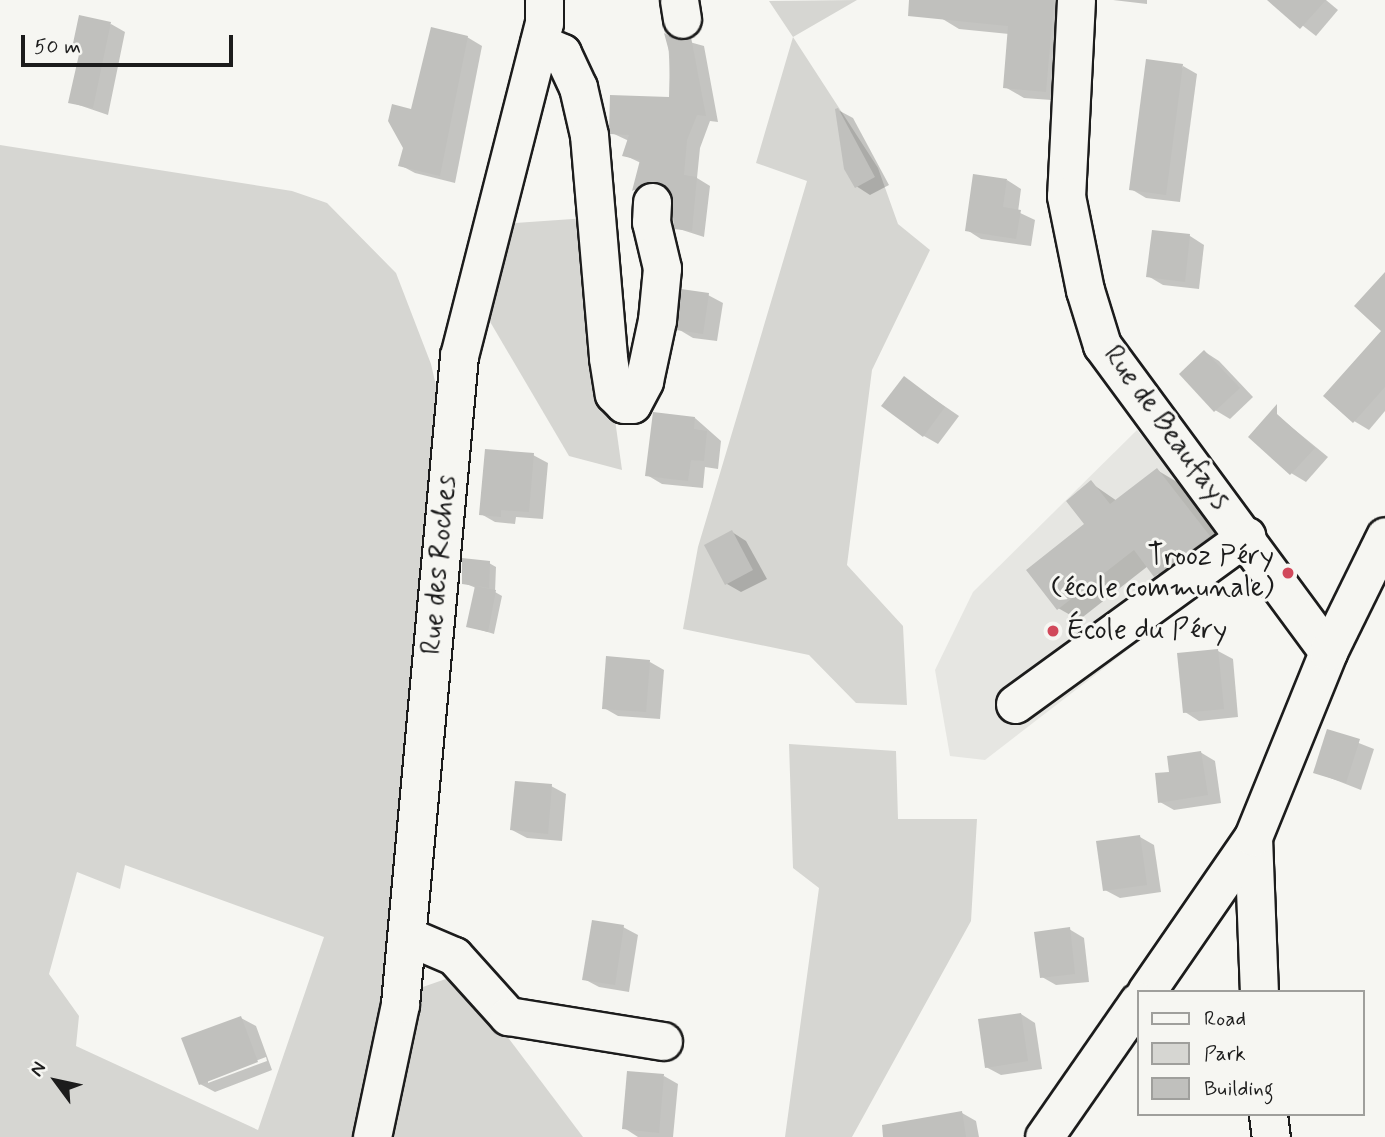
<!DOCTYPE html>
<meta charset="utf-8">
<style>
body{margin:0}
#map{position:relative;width:1385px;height:1137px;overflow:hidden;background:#f6f6f2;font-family:Mynerve,sans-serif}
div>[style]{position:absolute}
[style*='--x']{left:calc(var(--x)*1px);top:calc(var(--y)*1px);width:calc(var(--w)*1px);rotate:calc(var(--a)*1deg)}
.built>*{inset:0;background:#e6e6e2}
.green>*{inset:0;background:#d6d6d2}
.shadow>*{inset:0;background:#0003}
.building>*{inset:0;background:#c0c0bd}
.roads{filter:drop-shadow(2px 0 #1c1c1c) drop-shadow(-2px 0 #1c1c1c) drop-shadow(0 2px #1c1c1c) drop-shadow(0 -2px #1c1c1c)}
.minor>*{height:37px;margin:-18.5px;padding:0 18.5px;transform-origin:18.5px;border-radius:18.5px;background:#f6f6f2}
.dots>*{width:19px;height:19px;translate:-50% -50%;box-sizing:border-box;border:4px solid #f6f6f2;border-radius:50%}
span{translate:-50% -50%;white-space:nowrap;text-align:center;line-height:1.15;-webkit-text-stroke:6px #f6f6f2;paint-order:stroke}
.street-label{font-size:28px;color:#1c1c1c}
.poi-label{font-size:28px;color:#1c1c1c}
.right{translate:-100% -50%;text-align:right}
.left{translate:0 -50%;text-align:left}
.legend{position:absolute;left:1137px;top:990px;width:228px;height:126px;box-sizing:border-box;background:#f6f6f2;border:2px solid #9f9f9c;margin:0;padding:9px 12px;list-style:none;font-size:21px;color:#1c1c1c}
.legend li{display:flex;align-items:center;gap:14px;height:35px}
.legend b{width:35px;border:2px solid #9f9f9c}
.north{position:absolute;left:21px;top:1046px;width:70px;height:70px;-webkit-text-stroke:5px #f6f6f2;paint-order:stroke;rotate:303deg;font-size:19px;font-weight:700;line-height:28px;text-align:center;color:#1c1c1c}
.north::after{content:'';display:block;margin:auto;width:24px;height:32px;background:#1c1c1c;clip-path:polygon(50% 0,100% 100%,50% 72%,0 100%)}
.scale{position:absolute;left:21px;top:35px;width:212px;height:32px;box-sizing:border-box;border:4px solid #1c1c1c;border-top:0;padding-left:9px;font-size:21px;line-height:24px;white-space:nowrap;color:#1c1c1c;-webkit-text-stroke:5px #f6f6f2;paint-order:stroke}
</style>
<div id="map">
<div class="built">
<i style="clip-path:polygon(1137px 430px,1247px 558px,985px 760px,950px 756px,935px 670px,973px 592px)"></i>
</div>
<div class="green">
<i style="clip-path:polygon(857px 0,793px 37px,878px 168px,898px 224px,930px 250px,872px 370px,847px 565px,903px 626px,907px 705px,856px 703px,809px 655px,683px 629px,698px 547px,807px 181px,756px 163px,793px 37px,769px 1px)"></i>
<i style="clip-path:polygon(evenodd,0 145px,292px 191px,327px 203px,396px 273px,431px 364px,445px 425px,410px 764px,369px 1094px,358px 1137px,0 1137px,0 145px,125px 865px,324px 937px,258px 1130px,76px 1046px,79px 1016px,49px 974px,77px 872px,120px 889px,125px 865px)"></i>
<i style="clip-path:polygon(587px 218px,622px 470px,569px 456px,482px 308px,502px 224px)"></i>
<i style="clip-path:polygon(789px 744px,896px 751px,898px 819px,977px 819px,971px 921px,852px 1137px,785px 1137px,819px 888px,793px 868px)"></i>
<i style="clip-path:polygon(460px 974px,583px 1137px,378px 1137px,420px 988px)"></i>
</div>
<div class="shadow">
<i style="clip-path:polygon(943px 0,1073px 0,1065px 101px,1024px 98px,1005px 87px,1009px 34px,959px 29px,941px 18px)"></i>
<i style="clip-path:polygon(1113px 0,1147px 0,1147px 4px)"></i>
<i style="clip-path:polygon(1270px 0,1326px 0,1338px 10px,1316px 36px)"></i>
<i style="clip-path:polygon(111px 24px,125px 32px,108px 115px,70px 102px,81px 52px,73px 47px)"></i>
<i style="clip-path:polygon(668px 36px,704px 46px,718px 122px,710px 121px,700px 148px,697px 178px,710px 186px,704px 237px,676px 228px,673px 192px,666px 187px,646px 197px,634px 190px,641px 163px,624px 155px,629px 141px,612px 133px,671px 99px)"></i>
<i style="clip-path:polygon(467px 37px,482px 46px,455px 183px,415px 173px,400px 165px,412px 111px)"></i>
<i style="clip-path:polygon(1183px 66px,1197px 74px,1180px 202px,1146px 198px,1131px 189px)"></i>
<i style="clip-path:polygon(838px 110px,853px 118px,889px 185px,870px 195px,856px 186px)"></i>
<i style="clip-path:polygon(1007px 180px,1021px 189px,1018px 212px,1035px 220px,1031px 246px,981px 239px,967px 230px)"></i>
<i style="clip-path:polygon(1154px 231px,1190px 236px,1204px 245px,1199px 289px,1163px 285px,1148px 276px)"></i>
<i style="clip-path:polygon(708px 295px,723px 303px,717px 341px,693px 338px,678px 329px)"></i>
<i style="clip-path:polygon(1205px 352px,1219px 361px,1253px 397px,1230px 419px,1215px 410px)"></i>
<i style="clip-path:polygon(1385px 370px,1385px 411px,1369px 430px,1354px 421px)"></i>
<i style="clip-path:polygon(905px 379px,959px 416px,938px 444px,924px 436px)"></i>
<i style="clip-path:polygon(1273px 412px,1328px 457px,1306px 482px,1291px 473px)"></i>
<i style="clip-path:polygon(695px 418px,721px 441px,718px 469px,705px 467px,703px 488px,662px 484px,647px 475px)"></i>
<i style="clip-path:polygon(533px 455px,548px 463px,543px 519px,516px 517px,515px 524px,495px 522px,481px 514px)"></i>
<i style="clip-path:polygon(1157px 470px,1177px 482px,1229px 548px,1176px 587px,1148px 566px,1079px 620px,1058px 608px,1087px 525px,1091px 483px,1117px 501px)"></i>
<i style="clip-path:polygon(732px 532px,746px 541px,767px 579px,741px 592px,727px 584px)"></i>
<i style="clip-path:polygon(489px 563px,496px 567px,495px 592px,502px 596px,494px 634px,468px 626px,476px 588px,464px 583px)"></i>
<i style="clip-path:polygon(1218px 651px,1233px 659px,1238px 717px,1199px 721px,1185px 712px)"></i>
<i style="clip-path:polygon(650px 662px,664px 670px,660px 719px,618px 716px,604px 708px)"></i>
<i style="clip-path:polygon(1328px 731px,1374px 749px,1361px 790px,1315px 772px)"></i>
<i style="clip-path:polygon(1200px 752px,1215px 761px,1221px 803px,1174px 810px,1160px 802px)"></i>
<i style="clip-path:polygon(551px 786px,566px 794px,562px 841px,527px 838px,512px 830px)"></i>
<i style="clip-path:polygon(1140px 837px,1154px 845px,1161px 892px,1120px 898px,1105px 890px)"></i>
<i style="clip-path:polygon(623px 927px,638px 935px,629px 992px,599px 987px,584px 979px)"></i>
<i style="clip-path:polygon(1069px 929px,1084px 938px,1089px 982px,1056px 985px,1042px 977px)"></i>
<i style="clip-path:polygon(1021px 1014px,1035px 1023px,1042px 1069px,1001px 1075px,986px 1067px)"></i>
<i style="clip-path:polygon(evenodd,241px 1018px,256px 1026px,272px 1070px,215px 1092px,200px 1084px,241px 1018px,266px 1057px,267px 1061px,208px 1083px,208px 1079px,266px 1057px)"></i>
<i style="clip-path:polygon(664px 1076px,678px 1084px,673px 1137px,638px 1137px,624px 1128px)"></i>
<i style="clip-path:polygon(962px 1113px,976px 1121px,979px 1137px,921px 1137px)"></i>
</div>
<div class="building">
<i style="clip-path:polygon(909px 0,1054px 0,1046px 92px,1003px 88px,1008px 26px,908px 16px)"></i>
<i style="clip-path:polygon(1267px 0,1326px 0,1300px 29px)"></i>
<i style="clip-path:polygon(79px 15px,111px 22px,93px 108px,68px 103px,80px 50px,72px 48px)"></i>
<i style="clip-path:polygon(431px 27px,468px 36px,440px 176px,398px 166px,403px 148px,388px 121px,392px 104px,411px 109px)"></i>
<i style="clip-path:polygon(664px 33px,675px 39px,691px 37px,706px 116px,697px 115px,687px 140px,684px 175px,697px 177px,692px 231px,674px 229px,671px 193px,664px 185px,652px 181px,632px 191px,640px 160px,622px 156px,629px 135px,610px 134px,609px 129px,610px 95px,669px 97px,670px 55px)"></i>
<i style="clip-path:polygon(1146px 59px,1183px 64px,1166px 195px,1129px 190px)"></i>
<i style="clip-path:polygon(838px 108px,875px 177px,855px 188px,844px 169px,835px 109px)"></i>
<i style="clip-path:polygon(973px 174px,1007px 179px,1003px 207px,1021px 210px,1016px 239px,965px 231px)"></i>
<i style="clip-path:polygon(1152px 230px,1190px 234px,1185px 282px,1146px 277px)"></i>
<i style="clip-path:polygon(1385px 272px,1385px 387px,1353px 423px,1323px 396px,1381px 331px,1354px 306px)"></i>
<i style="clip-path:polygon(681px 289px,709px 293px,703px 334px,676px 330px)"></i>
<i style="clip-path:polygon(1204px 350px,1240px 388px,1214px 412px,1179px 374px)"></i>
<i style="clip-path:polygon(904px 376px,945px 407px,923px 437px,881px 406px)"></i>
<i style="clip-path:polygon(1277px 404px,1277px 414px,1315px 448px,1290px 475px,1248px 437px)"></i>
<i style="clip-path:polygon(653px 412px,695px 417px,694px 429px,707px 431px,704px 461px,691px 460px,688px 481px,645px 476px)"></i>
<i style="clip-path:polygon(485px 449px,534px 453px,529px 512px,501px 510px,501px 517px,479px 515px)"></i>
<i style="clip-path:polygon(1157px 468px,1210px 536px,1154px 577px,1134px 550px,1057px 610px,1026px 570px,1084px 524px,1066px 501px,1091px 480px,1110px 504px)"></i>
<i style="clip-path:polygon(732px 530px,753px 570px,725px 585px,704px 545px)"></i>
<i style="clip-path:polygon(462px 558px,490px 561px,489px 588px,462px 584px)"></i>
<i style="clip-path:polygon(475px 586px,496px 590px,488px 632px,466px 627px)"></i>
<i style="clip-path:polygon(1218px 649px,1224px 709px,1183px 713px,1177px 653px)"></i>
<i style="clip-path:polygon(606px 656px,650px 660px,646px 712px,602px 709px)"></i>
<i style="clip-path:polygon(1327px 729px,1360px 739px,1346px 783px,1313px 773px)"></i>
<i style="clip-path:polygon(1201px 751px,1208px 795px,1158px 803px,1155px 773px,1169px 772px,1167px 756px)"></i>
<i style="clip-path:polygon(515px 781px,552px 784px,548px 834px,510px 830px)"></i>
<i style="clip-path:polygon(1140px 835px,1147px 885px,1103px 891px,1096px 841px)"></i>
<i style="clip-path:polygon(592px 920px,624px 925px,615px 985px,582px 980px)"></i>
<i style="clip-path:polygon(1070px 927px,1075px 974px,1040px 978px,1034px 932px)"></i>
<i style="clip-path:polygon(1021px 1013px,1028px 1061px,985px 1068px,978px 1019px)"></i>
<i style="clip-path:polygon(241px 1016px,258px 1062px,199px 1085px,181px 1038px)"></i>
<i style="clip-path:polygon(627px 1071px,664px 1074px,659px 1133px,622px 1129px)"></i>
<i style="clip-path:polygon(962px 1111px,966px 1137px,883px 1137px,882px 1125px)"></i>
</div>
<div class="roads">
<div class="minor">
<i style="--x:679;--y:0;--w:19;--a:81"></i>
<i style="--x:1076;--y:0;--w:196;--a:92.9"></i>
<i style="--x:1066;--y:196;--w:96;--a:78.6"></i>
<i style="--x:1085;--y:290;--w:58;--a:72.8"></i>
<i style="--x:1102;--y:345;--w:381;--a:53.6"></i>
<i style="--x:539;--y:43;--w:25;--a:23"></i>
<i style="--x:562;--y:53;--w:38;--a:65"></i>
<i style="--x:578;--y:87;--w:49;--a:77.1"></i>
<i style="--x:589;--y:135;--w:224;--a:85.1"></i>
<i style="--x:608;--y:358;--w:36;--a:81"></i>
<i style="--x:614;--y:394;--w:14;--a:45"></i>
<i style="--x:624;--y:404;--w:8;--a:0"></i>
<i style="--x:632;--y:404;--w:26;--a:-62"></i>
<i style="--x:644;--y:381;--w:62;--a:-78"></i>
<i style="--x:657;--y:320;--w:52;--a:-84.5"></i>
<i style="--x:662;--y:268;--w:47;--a:-103.4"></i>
<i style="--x:651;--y:222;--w:20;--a:-87"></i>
<i style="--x:1015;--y:704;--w:286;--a:-36"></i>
<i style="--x:1253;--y:837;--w:155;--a:87.8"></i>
<i style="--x:407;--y:936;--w:51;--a:23.1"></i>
<i style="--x:454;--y:956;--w:81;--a:48"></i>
<i style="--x:508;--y:1016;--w:157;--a:9.2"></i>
<i style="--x:1146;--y:992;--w:188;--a:-55.4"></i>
<i style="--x:1253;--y:837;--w:200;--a:-67.9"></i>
<i style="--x:1328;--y:652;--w:129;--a:-63.8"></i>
<i style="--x:1268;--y:1114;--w:23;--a:83"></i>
<i style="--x:372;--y:1137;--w:136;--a:-78.1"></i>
<i style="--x:400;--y:1004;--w:651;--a:-84.8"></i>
<i style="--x:459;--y:356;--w:344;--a:-75.7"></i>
<i style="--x:544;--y:23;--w:23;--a:-90"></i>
<i style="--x:1044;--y:1137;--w:165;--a:-55.2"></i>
</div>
</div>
<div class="dots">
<i style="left:1288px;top:573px;background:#d1495b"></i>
<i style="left:1053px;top:631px;background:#d1495b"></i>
</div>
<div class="street-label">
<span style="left:1166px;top:428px;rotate:54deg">Rue de Beaufays</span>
<span style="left:440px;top:565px;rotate:-85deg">Rue des Roches</span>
</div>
<div class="poi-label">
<span class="right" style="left:1274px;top:573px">Trooz Péry<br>(école communale)</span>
<span class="left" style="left:1067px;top:631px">École du Péry</span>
</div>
<ul class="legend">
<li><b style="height:9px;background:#f6f6f2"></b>Road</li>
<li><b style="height:19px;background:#d6d6d2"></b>Park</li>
<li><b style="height:19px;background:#c0c0bd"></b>Building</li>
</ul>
<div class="north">N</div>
<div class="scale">50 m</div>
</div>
